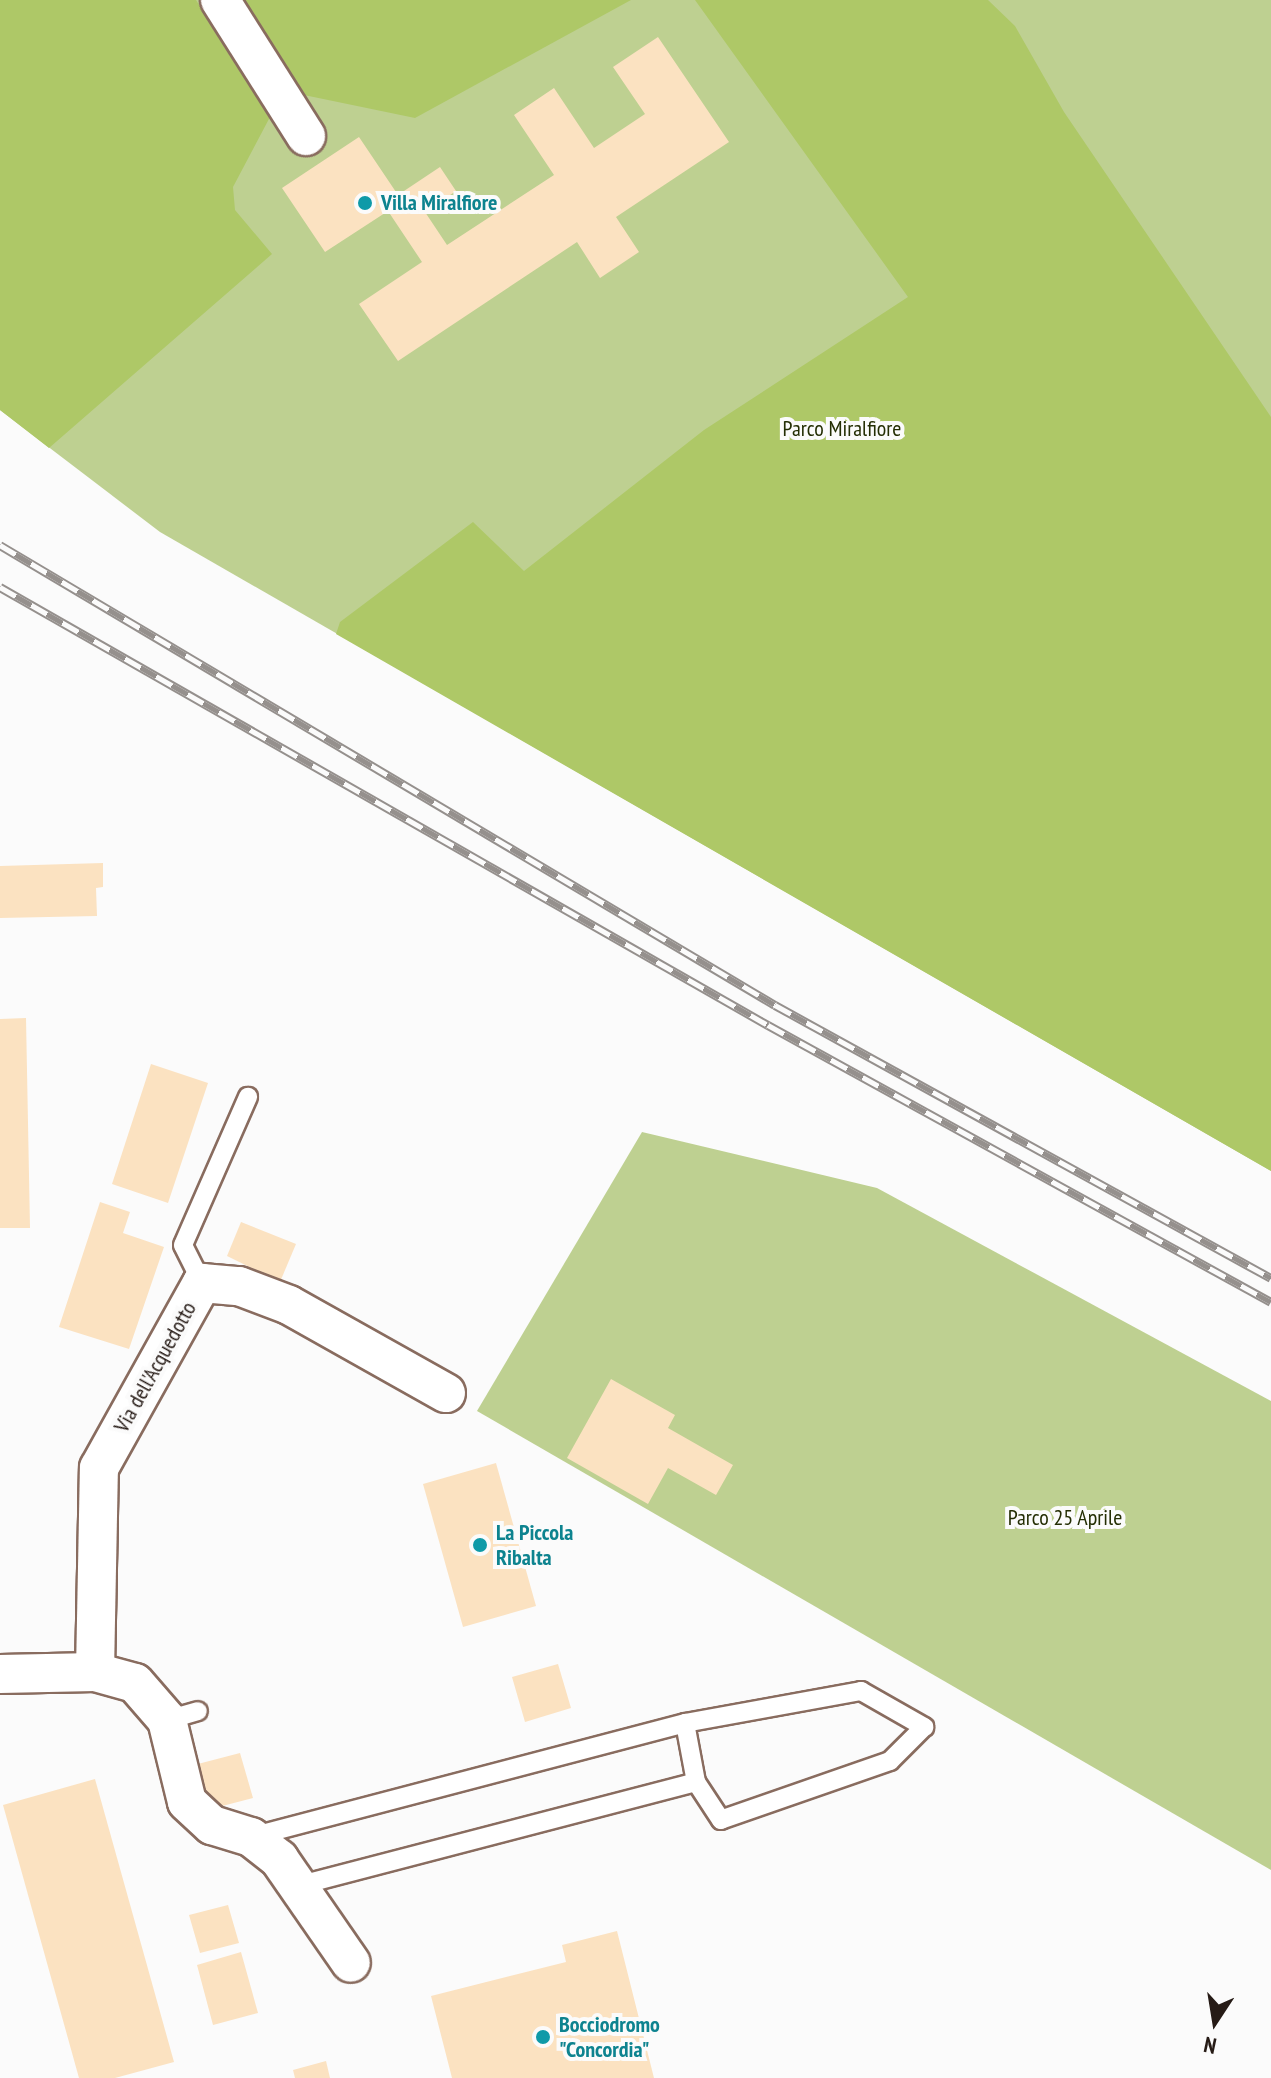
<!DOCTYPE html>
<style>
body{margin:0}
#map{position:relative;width:1271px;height:2078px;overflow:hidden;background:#fbfbfb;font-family:"PT Sans Narrow",sans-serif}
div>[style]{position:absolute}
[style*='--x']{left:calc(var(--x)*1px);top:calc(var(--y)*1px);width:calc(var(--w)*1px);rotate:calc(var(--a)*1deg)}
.green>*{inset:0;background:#bed091}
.forest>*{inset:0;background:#aec867}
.building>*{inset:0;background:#fbe2c1}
.roads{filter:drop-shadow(2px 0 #896c5f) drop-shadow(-2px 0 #896c5f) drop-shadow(0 2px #896c5f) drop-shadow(0 -2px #896c5f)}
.lane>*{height:18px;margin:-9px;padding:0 9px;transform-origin:9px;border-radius:9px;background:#fff}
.street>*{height:38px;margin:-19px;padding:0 19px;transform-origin:19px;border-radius:19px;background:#fff}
.rail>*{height:9px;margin-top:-4.5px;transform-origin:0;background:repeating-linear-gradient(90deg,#fbfbfb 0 18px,#95908d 0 36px);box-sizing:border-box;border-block:2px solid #95908d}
.dots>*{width:22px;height:22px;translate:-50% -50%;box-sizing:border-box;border:4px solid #fbfbfb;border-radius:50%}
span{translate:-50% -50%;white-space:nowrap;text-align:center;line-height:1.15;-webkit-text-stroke:8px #fbfbfb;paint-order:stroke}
.culture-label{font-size:22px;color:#0d838f;font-weight:700}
.left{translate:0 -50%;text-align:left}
.park-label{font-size:22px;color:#242e04}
.street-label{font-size:22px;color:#261b16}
.north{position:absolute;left:1175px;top:1982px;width:80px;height:80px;-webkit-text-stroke:6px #fbfbfb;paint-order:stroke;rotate:192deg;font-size:22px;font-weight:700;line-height:32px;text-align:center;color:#261b16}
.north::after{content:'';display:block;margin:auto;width:28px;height:36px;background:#261b16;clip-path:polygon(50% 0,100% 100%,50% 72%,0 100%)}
</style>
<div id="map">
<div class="green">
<i style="clip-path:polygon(0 0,1271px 0,1271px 1171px,160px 532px,0 410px)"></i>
<i style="clip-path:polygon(642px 1132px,877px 1188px,1271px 1401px,1271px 1870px,477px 1411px)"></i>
</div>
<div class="forest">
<i style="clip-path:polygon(0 0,196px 0,270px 117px,233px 187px,235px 210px,272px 254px,49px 448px,0 410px)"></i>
<i style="clip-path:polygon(240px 0,631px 0,415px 118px,304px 95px)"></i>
<i style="clip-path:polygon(695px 0,988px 0,1015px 26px,1064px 112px,1271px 417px,1271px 1171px,336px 634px,340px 622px,473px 522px,524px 571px,704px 430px,908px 297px)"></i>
</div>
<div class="building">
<i style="clip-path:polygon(658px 37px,729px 142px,616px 217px,639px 252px,600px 278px,577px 242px,398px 361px,359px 304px,422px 262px,388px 211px,325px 252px,282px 188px,359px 137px,398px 195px,440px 167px,456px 191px,425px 212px,447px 245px,554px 175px,514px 115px,554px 88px,594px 148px,645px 114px,613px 67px)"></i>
<i style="clip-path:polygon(103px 863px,103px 887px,96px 888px,97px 916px,0 918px,0 866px)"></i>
<i style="clip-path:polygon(26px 1018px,30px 1228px,0 1228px,0 1019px)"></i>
<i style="clip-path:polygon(151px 1064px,208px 1083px,168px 1203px,112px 1184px)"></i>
<i style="clip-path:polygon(100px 1202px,130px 1212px,123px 1233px,164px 1247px,129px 1349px,59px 1327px)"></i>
<i style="clip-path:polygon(241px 1222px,296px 1244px,280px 1282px,227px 1256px)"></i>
<i style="clip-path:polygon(611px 1379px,675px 1415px,668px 1428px,733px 1465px,716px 1495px,668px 1468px,648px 1504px,567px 1458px)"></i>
<i style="clip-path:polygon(496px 1463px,536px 1606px,463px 1627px,423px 1484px)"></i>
<i style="clip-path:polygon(558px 1664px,571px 1708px,525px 1722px,512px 1677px)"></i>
<i style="clip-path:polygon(240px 1753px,253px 1798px,207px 1810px,194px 1765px)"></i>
<i style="clip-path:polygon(95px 1779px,174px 2062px,115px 2078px,79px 2078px,3px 1805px)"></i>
<i style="clip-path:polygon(228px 1905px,239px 1943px,200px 1953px,189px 1915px)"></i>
<i style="clip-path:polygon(617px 1931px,654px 2078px,452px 2078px,431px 1996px,566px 1962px,562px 1945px)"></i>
<i style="clip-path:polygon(241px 1952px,258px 2013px,213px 2025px,197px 1965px)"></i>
<i style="clip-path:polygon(326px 2061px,330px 2078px,295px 2078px,293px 2070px)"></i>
</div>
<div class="roads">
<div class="lane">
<i style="--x:202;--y:1283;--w:42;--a:-116.6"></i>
<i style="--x:183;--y:1245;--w:162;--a:-66.3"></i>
<i style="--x:167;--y:1720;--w:32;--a:-16"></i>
<i style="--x:251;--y:1837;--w:449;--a:-14.7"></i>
<i style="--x:685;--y:1723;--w:179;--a:-10.3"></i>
<i style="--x:861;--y:1691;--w:73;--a:29.7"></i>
<i style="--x:924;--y:1727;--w:48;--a:135"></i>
<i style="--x:890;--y:1761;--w:179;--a:160.8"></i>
<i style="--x:721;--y:1820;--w:45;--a:-123.3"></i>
<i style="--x:696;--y:1782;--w:60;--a:-100.6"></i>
<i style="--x:297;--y:1886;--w:412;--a:-14.6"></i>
</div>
<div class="street">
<i style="--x:220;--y:0;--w:161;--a:57.7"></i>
<i style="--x:95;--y:1672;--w:204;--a:-88.9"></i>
<i style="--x:99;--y:1468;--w:212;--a:-60.9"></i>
<i style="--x:202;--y:1283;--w:37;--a:5"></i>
<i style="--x:239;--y:1286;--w:53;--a:20.8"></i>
<i style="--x:289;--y:1305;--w:180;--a:29.3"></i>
<i style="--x:0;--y:1674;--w:95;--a:-1.2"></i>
<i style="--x:95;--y:1672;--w:41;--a:15.4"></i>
<i style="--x:135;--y:1683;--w:49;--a:49.1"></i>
<i style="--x:167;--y:1720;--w:84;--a:76.3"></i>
<i style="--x:187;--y:1802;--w:34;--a:43"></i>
<i style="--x:212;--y:1825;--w:41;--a:17.1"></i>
<i style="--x:251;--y:1837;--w:36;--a:38"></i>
<i style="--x:279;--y:1859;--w:126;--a:55.3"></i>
</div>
</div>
<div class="rail">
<i style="--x:0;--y:545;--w:901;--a:30.69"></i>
<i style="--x:775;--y:1005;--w:566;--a:28.83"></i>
<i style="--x:0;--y:587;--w:884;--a:29.7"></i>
<i style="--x:768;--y:1025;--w:574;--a:28.84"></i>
</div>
<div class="dots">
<i style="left:365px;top:203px;background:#0f9aa8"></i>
<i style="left:480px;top:1545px;background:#0f9aa8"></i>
<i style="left:543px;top:2037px;background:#0f9aa8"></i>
</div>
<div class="culture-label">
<span class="left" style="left:381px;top:203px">Villa Miralfiore</span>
<span class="left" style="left:496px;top:1545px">La Piccola<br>Ribalta</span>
<span class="left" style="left:559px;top:2037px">Bocciodromo<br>"Concordia"</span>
</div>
<div class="park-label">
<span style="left:842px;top:429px">Parco Miralfiore</span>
<span style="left:1065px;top:1518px">Parco 25 Aprile</span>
</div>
<div class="street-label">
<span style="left:155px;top:1367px;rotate:-61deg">Via dell'Acquedotto</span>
</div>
<div class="north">N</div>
</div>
